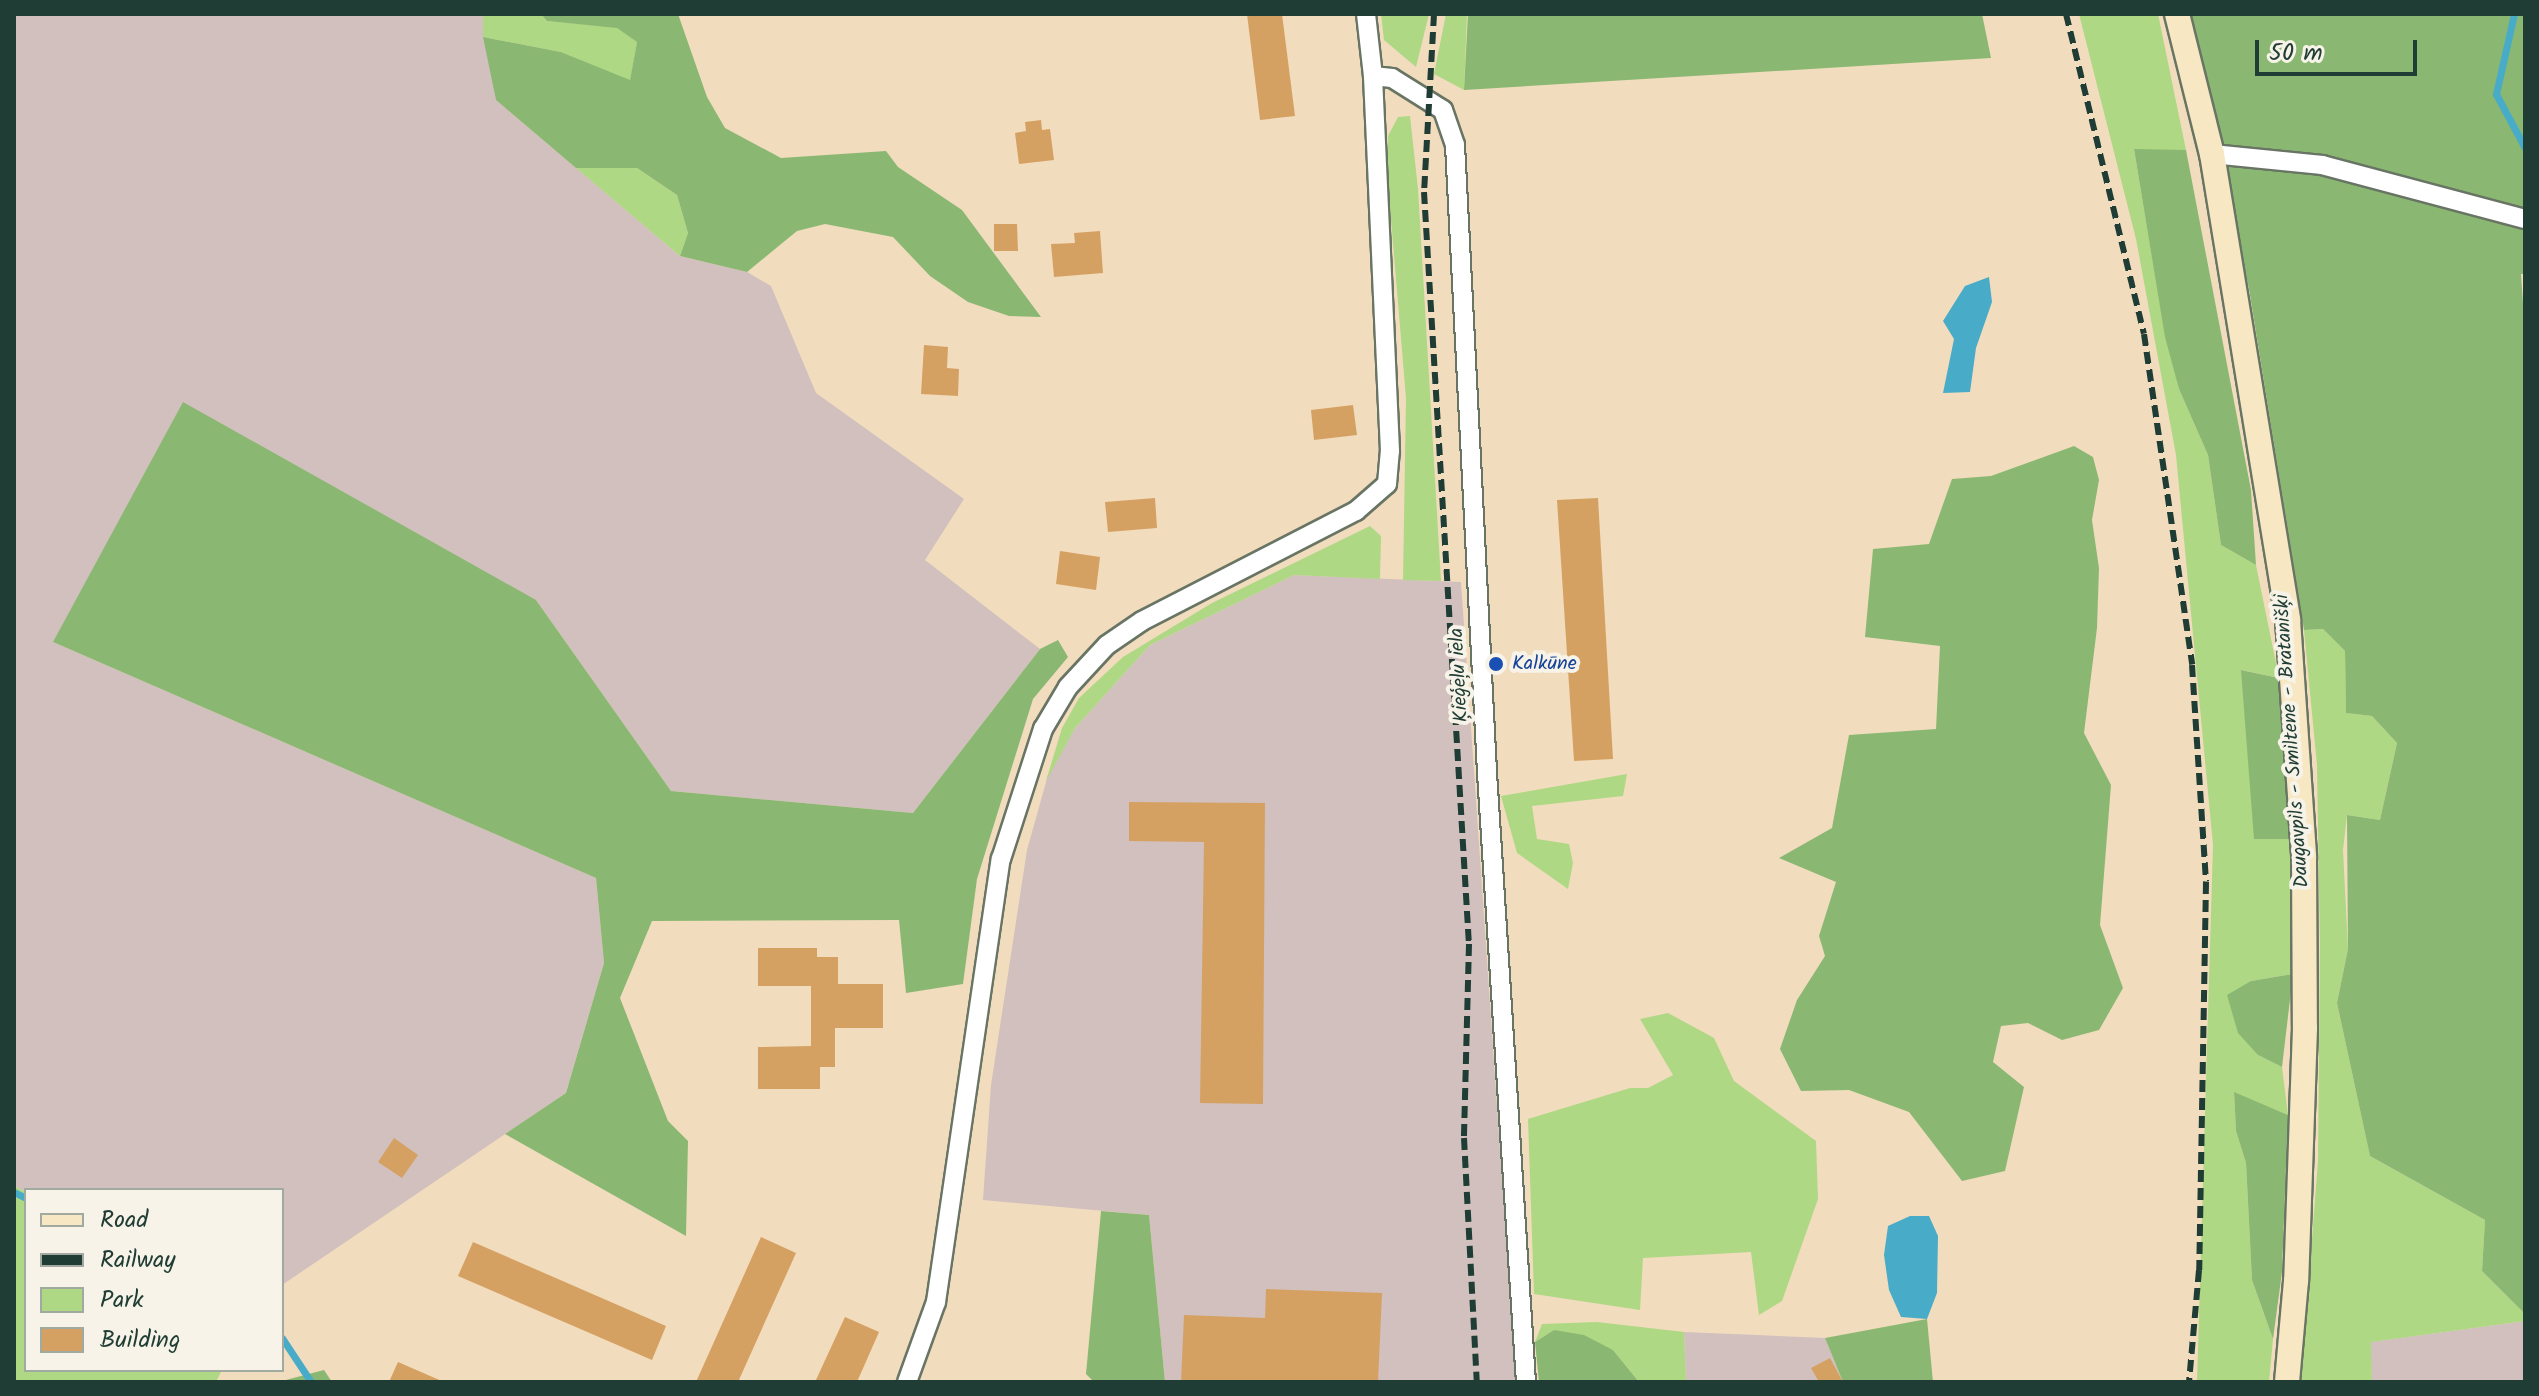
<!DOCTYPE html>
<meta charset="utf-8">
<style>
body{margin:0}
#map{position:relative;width:2539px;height:1396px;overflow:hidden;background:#f2dcbe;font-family:Kalam,sans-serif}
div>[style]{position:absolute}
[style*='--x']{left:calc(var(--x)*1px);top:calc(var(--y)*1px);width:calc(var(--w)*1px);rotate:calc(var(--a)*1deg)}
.industrial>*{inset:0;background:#d1c0bd}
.green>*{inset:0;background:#aed884}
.forest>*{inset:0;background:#8ab872}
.water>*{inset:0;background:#48abc7}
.stream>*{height:7px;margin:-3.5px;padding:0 3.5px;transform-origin:3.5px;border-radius:3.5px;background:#48abc7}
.building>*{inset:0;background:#d5a162}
.roads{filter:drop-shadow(2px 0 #697564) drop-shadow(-2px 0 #697564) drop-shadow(0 2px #697564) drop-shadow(0 -2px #697564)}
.street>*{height:18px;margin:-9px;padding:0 9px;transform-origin:9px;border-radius:9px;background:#fff}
.secondary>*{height:24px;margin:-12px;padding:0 12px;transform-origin:12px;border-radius:12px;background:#f8e7c3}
.rail>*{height:6px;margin-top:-3px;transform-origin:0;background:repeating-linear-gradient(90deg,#1f3d34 0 12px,transparent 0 18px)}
.dots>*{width:22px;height:22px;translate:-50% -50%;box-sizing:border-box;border:4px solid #f7f3e8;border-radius:50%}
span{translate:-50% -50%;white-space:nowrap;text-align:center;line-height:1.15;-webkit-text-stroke:8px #f7f3e8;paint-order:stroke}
.transit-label{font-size:20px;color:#164399}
.left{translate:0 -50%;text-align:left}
.street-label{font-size:20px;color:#1f3d34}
.frame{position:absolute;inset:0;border:16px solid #1f3d34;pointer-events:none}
.legend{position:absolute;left:24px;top:1188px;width:260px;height:184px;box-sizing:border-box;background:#f7f3e8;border:2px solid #a1aaa0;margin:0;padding:10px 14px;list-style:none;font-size:24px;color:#1f3d34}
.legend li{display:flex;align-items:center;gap:16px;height:40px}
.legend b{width:40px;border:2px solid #a1aaa0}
.scale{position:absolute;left:2255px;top:40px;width:162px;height:36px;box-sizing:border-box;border:4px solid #1f3d34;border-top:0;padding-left:10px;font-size:24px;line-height:28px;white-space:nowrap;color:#1f3d34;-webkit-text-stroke:6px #f7f3e8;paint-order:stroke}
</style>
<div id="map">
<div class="industrial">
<i style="clip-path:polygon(14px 14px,483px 14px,496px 100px,680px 256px,747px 272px,771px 286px,816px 393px,964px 499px,925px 560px,1040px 649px,913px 813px,671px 791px,536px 600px,53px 642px,596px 878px,604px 963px,566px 1093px,282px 1285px,282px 1190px,26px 1192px,14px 1186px)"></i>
<i style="clip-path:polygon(1294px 575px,1461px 582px,1516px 1382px,1165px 1382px,1149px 1215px,983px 1200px,991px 1085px,1027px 850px,1048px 775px,1075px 728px,1150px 645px)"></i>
<i style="clip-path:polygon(2525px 1321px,2525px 1382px,2372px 1382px,2370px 1342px)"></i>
<i style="clip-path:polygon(1684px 1332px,1825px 1338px,1843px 1382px,1686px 1382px)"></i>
</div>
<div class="green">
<i style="clip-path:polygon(483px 14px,541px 14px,547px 21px,617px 27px,637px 42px,630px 81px,561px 52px,483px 37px)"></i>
<i style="clip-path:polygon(1381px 14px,1429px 14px,1416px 67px,1384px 40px)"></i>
<i style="clip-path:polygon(1446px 14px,1467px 14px,1464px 90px,1434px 74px)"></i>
<i style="clip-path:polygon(2079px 14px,2158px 14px,2186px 150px,2134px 150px,2162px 316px,2179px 389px,2208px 455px,2221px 545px,2256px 565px,2279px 678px,2242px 670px,2255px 839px,2294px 839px,2293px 974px,2251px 981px,2258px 1055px,2282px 1067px,2288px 1115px,2234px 1093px,2236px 1131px,2246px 1163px,2252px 1280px,2273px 1339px,2269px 1382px,2197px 1382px,2213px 845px,2176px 455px,2136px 239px)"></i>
<i style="clip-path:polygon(1410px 116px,1418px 189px,1441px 581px,1403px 580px,1406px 398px,1387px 172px,1388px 136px,1398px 117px)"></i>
<i style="clip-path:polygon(576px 168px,637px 168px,677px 195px,688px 233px,680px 256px)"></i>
<i style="clip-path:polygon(1370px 526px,1381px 536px,1380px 579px,1294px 575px,1150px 645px,1075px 728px,1046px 781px,1062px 728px,1079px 698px,1123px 657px,1212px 603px)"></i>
<i style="clip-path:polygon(2323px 629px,2345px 651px,2346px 713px,2372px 716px,2397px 743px,2380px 820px,2347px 815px,2343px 850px,2348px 949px,2337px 1003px,2370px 1156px,2485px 1220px,2482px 1271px,2525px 1314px,2525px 1321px,2371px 1342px,2372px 1382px,2301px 1382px,2318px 1161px,2320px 945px,2317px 765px,2304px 630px)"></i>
<i style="clip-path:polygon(1627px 774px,1623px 796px,1532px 806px,1537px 839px,1569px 844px,1573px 863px,1568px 889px,1517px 853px,1501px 796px)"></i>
<i style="clip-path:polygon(1668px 1013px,1714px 1038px,1734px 1081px,1816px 1141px,1818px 1199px,1782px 1301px,1759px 1315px,1751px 1252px,1643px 1258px,1640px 1310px,1534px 1294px,1528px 1119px,1630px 1088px,1648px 1088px,1673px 1075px,1640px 1019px)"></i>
<i style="clip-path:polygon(14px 1186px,26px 1192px,26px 1370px,222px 1370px,216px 1382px,14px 1382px)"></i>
<i style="clip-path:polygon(1597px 1322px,1684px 1332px,1686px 1382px,1639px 1382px,1613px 1350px,1554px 1330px,1535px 1342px,1542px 1324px)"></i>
</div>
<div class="forest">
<i style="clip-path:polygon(541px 14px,678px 14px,707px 97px,725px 128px,781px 158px,886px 151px,898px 167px,962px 210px,1041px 317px,1009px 316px,968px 302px,930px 276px,893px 237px,825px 224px,797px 231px,747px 272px,680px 256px,688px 233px,677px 195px,637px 168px,576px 168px,496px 100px,483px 37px,561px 52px,630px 80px,637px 42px,617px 28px,547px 21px)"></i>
<i style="clip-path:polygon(1468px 14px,1982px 14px,1991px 58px,1464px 90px)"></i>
<i style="clip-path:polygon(2190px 14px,2525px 14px,2525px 274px,2521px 274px,2525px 333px,2525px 1314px,2482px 1271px,2485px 1220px,2370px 1156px,2337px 1003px,2348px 949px,2347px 815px,2380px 820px,2397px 743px,2372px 716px,2346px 713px,2345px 651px,2323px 629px,2304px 630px,2249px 289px)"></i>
<i style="clip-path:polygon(2134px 149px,2186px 150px,2251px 490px,2256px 565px,2221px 545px,2208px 455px,2179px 389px,2165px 337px)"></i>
<i style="clip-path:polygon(183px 402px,536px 600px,671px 791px,913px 813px,1040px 649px,1058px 640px,1068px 657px,1033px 699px,977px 879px,963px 984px,906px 993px,899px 920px,652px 921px,620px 998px,668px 1121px,688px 1141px,686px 1236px,505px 1134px,566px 1093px,604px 963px,596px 878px,53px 642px)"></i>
<i style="clip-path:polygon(2074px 446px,2093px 457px,2099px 480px,2092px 520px,2099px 568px,2097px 628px,2084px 733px,2111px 785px,2100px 925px,2123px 988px,2099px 1030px,2062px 1040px,2028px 1023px,2001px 1026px,1993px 1062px,2024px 1087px,2005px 1171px,1962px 1181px,1909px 1112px,1849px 1090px,1801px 1091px,1780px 1049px,1797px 1000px,1825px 956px,1819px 936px,1836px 882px,1779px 858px,1832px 828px,1849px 735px,1936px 729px,1940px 646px,1865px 637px,1873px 549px,1929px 544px,1952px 479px,1991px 476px)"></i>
<i style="clip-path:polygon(2241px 670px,2279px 678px,2294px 839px,2254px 839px)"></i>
<i style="clip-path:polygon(2293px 974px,2282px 1067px,2258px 1055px,2238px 1033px,2227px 995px,2251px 981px)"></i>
<i style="clip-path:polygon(2234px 1092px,2288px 1115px,2282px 1272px,2273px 1339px,2252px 1280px,2246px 1163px,2236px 1131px)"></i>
<i style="clip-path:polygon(1101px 1211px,1149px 1215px,1165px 1382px,1094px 1382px,1086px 1374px)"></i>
<i style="clip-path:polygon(1927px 1319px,1933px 1382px,1843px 1382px,1825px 1338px)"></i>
<i style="clip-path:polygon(1554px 1330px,1584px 1335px,1613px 1350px,1639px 1382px,1539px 1382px,1535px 1342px)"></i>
<i style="clip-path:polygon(324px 1370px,332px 1382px,278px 1382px)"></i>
</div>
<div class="water">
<i style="clip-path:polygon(1989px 277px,1992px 302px,1976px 348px,1970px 392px,1943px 393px,1954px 339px,1943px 321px,1965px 286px)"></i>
<i style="clip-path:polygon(1910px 1216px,1929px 1216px,1938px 1236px,1937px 1293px,1927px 1319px,1901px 1317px,1889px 1290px,1884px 1255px,1888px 1226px)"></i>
</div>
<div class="stream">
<i style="--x:2514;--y:14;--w:82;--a:102.7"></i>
<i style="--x:2496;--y:94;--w:61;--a:61.8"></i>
<i style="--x:14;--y:1192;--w:13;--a:27"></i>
<i style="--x:282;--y:1338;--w:53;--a:56.6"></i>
</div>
<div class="building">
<i style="clip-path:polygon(1247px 14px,1282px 14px,1295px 116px,1260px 120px)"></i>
<i style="clip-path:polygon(1041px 120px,1042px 130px,1050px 129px,1054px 160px,1019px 164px,1015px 133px,1026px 131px,1025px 122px)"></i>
<i style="clip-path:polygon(994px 224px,1017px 224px,1018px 251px,994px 251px)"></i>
<i style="clip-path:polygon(1100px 231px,1103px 273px,1054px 277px,1051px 244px,1075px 243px,1074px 233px)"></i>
<i style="clip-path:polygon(924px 345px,948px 347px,947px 368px,959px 369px,958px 396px,921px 394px)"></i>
<i style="clip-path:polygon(1353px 405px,1357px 435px,1314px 440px,1311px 410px)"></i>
<i style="clip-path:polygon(1155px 498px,1157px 528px,1108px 532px,1105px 502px)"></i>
<i style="clip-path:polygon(1598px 498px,1613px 759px,1574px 761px,1557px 500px)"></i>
<i style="clip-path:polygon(1060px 551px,1100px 557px,1096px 590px,1056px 584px)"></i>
<i style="clip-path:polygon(1129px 802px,1265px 803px,1263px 1104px,1200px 1103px,1204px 842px,1129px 841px)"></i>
<i style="clip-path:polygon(758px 948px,817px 948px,817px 957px,838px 957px,838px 984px,883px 984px,883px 1028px,835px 1028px,835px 1067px,820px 1067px,820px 1089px,758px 1089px,758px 1047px,811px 1046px,811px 986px,758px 986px)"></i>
<i style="clip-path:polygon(394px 1138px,418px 1155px,402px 1178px,378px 1162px)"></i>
<i style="clip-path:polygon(761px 1237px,796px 1253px,738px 1382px,696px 1382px)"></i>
<i style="clip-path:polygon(473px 1242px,666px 1326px,652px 1360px,458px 1276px)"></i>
<i style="clip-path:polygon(1266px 1289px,1382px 1293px,1378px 1382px,1181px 1382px,1184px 1315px,1265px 1318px)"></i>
<i style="clip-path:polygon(845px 1317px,879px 1332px,857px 1382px,815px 1382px)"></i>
<i style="clip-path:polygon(1830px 1358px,1843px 1382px,1819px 1382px,1811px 1368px)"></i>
<i style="clip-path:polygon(398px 1362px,444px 1382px,389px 1382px)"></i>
</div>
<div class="roads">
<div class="street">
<i style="--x:1366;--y:14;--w:62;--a:83.6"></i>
<i style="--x:1373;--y:76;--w:19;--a:6"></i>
<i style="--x:1392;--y:78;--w:60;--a:32.1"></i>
<i style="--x:1443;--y:110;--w:37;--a:71"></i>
<i style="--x:1455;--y:145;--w:629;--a:87.08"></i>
<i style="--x:1487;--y:773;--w:610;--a:86.34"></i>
<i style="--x:2212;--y:154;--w:111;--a:5.7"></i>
<i style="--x:2322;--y:165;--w:210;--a:14.9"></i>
<i style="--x:907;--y:1382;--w:85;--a:-70.1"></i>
<i style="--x:936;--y:1302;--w:448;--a:-81.7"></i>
<i style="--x:1001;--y:859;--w:137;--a:-72.1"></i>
<i style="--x:1043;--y:729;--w:49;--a:-59.2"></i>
<i style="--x:1068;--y:687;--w:57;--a:-47.1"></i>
<i style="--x:1107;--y:645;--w:42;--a:-34.4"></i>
<i style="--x:1142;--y:621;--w:241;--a:-27.2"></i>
<i style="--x:1356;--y:511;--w:41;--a:-41.1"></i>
<i style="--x:1387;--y:484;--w:33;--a:-85"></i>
<i style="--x:1390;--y:451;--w:375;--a:-92.6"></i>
</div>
<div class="secondary">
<i style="--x:2177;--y:14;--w:144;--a:76"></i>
<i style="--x:2212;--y:154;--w:472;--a:80.7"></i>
<i style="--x:2288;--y:620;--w:238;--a:86.1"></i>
<i style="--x:2304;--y:857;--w:171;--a:89.7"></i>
<i style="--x:2305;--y:1028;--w:253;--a:92"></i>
<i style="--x:2296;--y:1281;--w:101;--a:95.1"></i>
</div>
</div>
<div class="rail">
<i style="--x:1434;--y:14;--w:178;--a:93.2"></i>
<i style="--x:1424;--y:192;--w:753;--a:86.58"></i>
<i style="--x:1469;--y:944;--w:194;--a:91.5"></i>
<i style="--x:1464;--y:1138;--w:244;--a:87"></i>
<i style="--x:2066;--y:14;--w:329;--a:76.3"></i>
<i style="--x:2144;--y:334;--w:334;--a:81.7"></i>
<i style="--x:2192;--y:665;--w:217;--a:86.3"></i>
<i style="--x:2206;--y:882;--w:388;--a:91"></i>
<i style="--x:2199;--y:1270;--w:112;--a:95.1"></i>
</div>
<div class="dots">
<i style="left:1496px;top:664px;background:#1a4fb4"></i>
</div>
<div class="transit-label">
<span class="left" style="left:1512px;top:664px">Kalkūne</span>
</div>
<div class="street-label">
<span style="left:1460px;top:675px;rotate:-93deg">Ķieģeļu iela</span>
<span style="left:2293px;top:741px;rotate:-94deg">Daugavpils - Smiltene - Bratanišķi</span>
</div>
<div class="frame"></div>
<ul class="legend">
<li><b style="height:10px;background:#f8e7c3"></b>Road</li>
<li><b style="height:10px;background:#1f3d34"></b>Railway</li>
<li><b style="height:22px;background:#aed884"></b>Park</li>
<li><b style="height:22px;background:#d5a162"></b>Building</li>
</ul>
<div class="scale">50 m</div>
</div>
